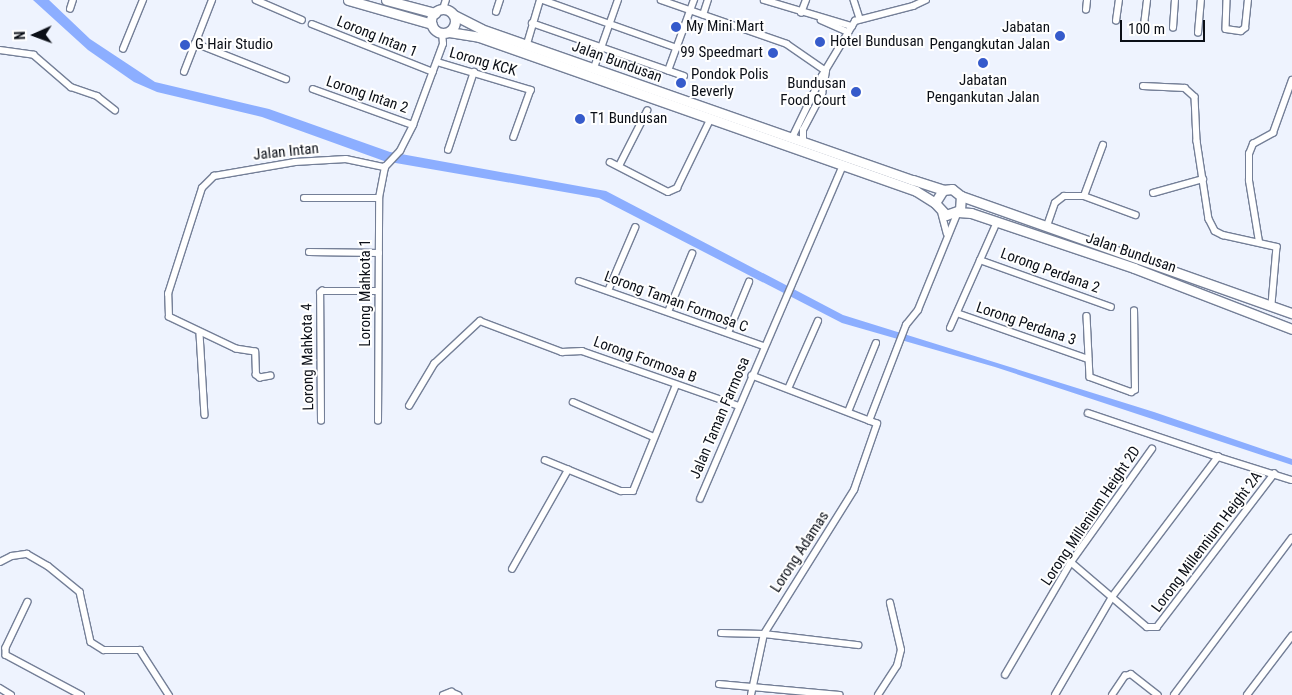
<!DOCTYPE html>
<style>
body{margin:0}
#map{position:relative;width:1292px;height:695px;overflow:hidden;background:#eef3fe;font-family:"Roboto Condensed",sans-serif}
div>[style]{position:absolute}
[style*='--x']{left:calc(var(--x)*1px);top:calc(var(--y)*1px);width:calc(var(--w)*1px);rotate:calc(var(--a)*1deg)}
.water>*{inset:0;background:#8caeff}
.roads{filter:drop-shadow(1px 0 #747f97) drop-shadow(-1px 0 #747f97) drop-shadow(0 1px #747f97) drop-shadow(0 -1px #747f97)}
.street>*{height:5.5px;margin:-2.75px;padding:0 2.75px;transform-origin:2.75px;border-radius:2.75px;background:#fff}
.secondary>*{height:9px;margin:-4.5px;padding:0 4.5px;transform-origin:4.5px;border-radius:4.5px;background:#fff}
.secondary>.ring{margin:-4.5px;padding:0;box-sizing:content-box;background:none;border:9px solid #fff;border-radius:50%}
.dots>*{width:14px;height:14px;translate:-50% -50%;box-sizing:border-box;border:2px solid #fff;border-radius:50%}
span{translate:-50% -50%;white-space:nowrap;text-align:center;line-height:1.15;-webkit-text-stroke:4px #fff;paint-order:stroke}
.poi-label{font-size:15px;color:#0b0f17}
.left{translate:0 -50%;text-align:left}
.right{translate:-100% -50%;text-align:right}
.street-label{font-size:15px;color:#0b0f17}
.north{position:absolute;left:10px;top:10px;width:50px;height:50px;-webkit-text-stroke:4px #fff;paint-order:stroke;rotate:268deg;font-size:14px;font-weight:700;line-height:20px;text-align:center;color:#0b0f17}
.north::after{content:'';display:block;margin:auto;width:18px;height:22px;background:#0b0f17;clip-path:polygon(50% 0,100% 100%,50% 72%,0 100%)}
.scale{position:absolute;left:1120px;top:20px;width:85px;height:22px;box-sizing:border-box;border:2px solid #0b0f17;border-top:0;padding-left:6px;font-size:15px;line-height:18px;white-space:nowrap;color:#0b0f17;-webkit-text-stroke:4px #fff;paint-order:stroke}
</style>
<div id="map">
<div class="water">
<i style="clip-path:polygon(33px 0,49px 0,90px 39px,155px 82px,269px 109px,390px 152px,606px 191px,843px 315px,1154px 412px,1292px 459px,1292px 465px,995px 367px,842px 323px,599px 198px,384px 161px,262px 117px,157px 92px,134px 82px,88px 50px)"></i>
</div>
<div class="roads">
<div class="street">
<i style="--x:256;--y:0;--w:50;--a:23.5"></i>
<i style="--x:543;--y:0;--w:142;--a:19.7"></i>
<i style="--x:661;--y:0;--w:133;--a:19.2"></i>
<i style="--x:787;--y:44;--w:47;--a:34.7"></i>
<i style="--x:764;--y:0;--w:92;--a:16.5"></i>
<i style="--x:854;--y:0;--w:19;--a:72"></i>
<i style="--x:1227;--y:0;--w:29;--a:92"></i>
<i style="--x:1226;--y:29;--w:15;--a:8"></i>
<i style="--x:1241;--y:31;--w:5;--a:-37"></i>
<i style="--x:1245;--y:28;--w:28;--a:-84"></i>
<i style="--x:70;--y:9;--w:9;--a:-72"></i>
<i style="--x:443;--y:9;--w:9;--a:-72"></i>
<i style="--x:1086;--y:10;--w:10;--a:-84"></i>
<i style="--x:496;--y:12;--w:13;--a:-72"></i>
<i style="--x:801;--y:13;--w:14;--a:-69"></i>
<i style="--x:703;--y:15;--w:16;--a:-72"></i>
<i style="--x:821;--y:20;--w:30;--a:24"></i>
<i style="--x:1116;--y:21;--w:21;--a:-82"></i>
<i style="--x:532;--y:23;--w:161;--a:19.2"></i>
<i style="--x:312;--y:24;--w:130;--a:21.6"></i>
<i style="--x:1144;--y:25;--w:25;--a:-83"></i>
<i style="--x:1173;--y:28;--w:28;--a:-86"></i>
<i style="--x:1198;--y:33;--w:33;--a:-85"></i>
<i style="--x:195;--y:43;--w:98;--a:21.6"></i>
<i style="--x:527;--y:44;--w:46;--a:-73.5"></i>
<i style="--x:123;--y:49;--w:53;--a:-67.8"></i>
<i style="--x:0;--y:50;--w:34;--a:8"></i>
<i style="--x:34;--y:55;--w:49;--a:40.9"></i>
<i style="--x:71;--y:87;--w:28;--a:19"></i>
<i style="--x:97;--y:96;--w:23;--a:38"></i>
<i style="--x:437;--y:62;--w:98;--a:16.6"></i>
<i style="--x:531;--y:90;--w:50;--a:109.9"></i>
<i style="--x:594;--y:68;--w:72;--a:-70.6"></i>
<i style="--x:668;--y:71;--w:76;--a:-69.9"></i>
<i style="--x:184;--y:72;--w:77;--a:-68.7"></i>
<i style="--x:1143;--y:86;--w:42;--a:2.7"></i>
<i style="--x:1185;--y:88;--w:13;--a:42"></i>
<i style="--x:1195;--y:97;--w:44;--a:87.4"></i>
<i style="--x:1197;--y:141;--w:79;--a:81.3"></i>
<i style="--x:1209;--y:219;--w:13;--a:63"></i>
<i style="--x:1215;--y:231;--w:9;--a:27"></i>
<i style="--x:1223;--y:235;--w:55;--a:12.5"></i>
<i style="--x:1277;--y:247;--w:57;--a:95"></i>
<i style="--x:313;--y:89;--w:106;--a:19.8"></i>
<i style="--x:792;--y:138;--w:69;--a:-64.2"></i>
<i style="--x:822;--y:76;--w:64;--a:-59"></i>
<i style="--x:855;--y:21;--w:60;--a:-14.5"></i>
<i style="--x:913;--y:6;--w:14;--a:-25"></i>
<i style="--x:803;--y:142;--w:12;--a:-90"></i>
<i style="--x:803;--y:130;--w:41;--a:-62.2"></i>
<i style="--x:822;--y:94;--w:23;--a:-80"></i>
<i style="--x:448;--y:150;--w:82;--a:-71.6"></i>
<i style="--x:610;--y:162;--w:65;--a:27.3"></i>
<i style="--x:668;--y:192;--w:10;--a:-24"></i>
<i style="--x:677;--y:188;--w:76;--a:-64.1"></i>
<i style="--x:619;--y:166;--w:62;--a:-63"></i>
<i style="--x:1153;--y:193;--w:52;--a:-15.6"></i>
<i style="--x:1084;--y:196;--w:54;--a:-69.6"></i>
<i style="--x:304;--y:198;--w:75;--a:0"></i>
<i style="--x:942;--y:214;--w:20;--a:75"></i>
<i style="--x:1047;--y:226;--w:24;--a:-71"></i>
<i style="--x:1055;--y:203;--w:11;--a:-38"></i>
<i style="--x:1064;--y:196;--w:20;--a:0"></i>
<i style="--x:1084;--y:196;--w:55;--a:20.1"></i>
<i style="--x:1259;--y:242;--w:62;--a:-99.3"></i>
<i style="--x:1249;--y:181;--w:27;--a:-90"></i>
<i style="--x:1249;--y:154;--w:11;--a:-68"></i>
<i style="--x:1253;--y:144;--w:23;--a:-29"></i>
<i style="--x:1273;--y:133;--w:56;--a:-70.3"></i>
<i style="--x:309;--y:252;--w:70;--a:0.8"></i>
<i style="--x:980;--y:260;--w:139;--a:19.7"></i>
<i style="--x:579;--y:281;--w:196;--a:19.4"></i>
<i style="--x:608;--y:291;--w:69;--a:-66.8"></i>
<i style="--x:668;--y:312;--w:63;--a:-67.5"></i>
<i style="--x:957;--y:313;--w:139;--a:19.3"></i>
<i style="--x:1087;--y:316;--w:61;--a:87.2"></i>
<i style="--x:1090;--y:377;--w:44;--a:20.1"></i>
<i style="--x:1131;--y:392;--w:4;--a:-27"></i>
<i style="--x:1135;--y:390;--w:79;--a:-90.7"></i>
<i style="--x:950;--y:328;--w:116;--a:-66.1"></i>
<i style="--x:728;--y:333;--w:55;--a:-67.6"></i>
<i style="--x:200;--y:334;--w:81;--a:86.5"></i>
<i style="--x:271;--y:376;--w:11;--a:170"></i>
<i style="--x:260;--y:378;--w:5;--a:-143"></i>
<i style="--x:256;--y:375;--w:23;--a:-92"></i>
<i style="--x:255;--y:352;--w:19;--a:-171"></i>
<i style="--x:236;--y:349;--w:74;--a:-154.5"></i>
<i style="--x:169;--y:317;--w:23;--a:-92"></i>
<i style="--x:168;--y:294;--w:111;--a:-72.2"></i>
<i style="--x:202;--y:188;--w:17;--a:-45"></i>
<i style="--x:214;--y:176;--w:82;--a:-9.8"></i>
<i style="--x:295;--y:162;--w:51;--a:-3.4"></i>
<i style="--x:346;--y:159;--w:40;--a:12"></i>
<i style="--x:385;--y:167;--w:22;--a:-47"></i>
<i style="--x:400;--y:151;--w:29;--a:-63"></i>
<i style="--x:413;--y:125;--w:86;--a:-69.7"></i>
<i style="--x:443;--y:44;--w:11;--a:-95"></i>
<i style="--x:788;--y:389;--w:74;--a:-66.2"></i>
<i style="--x:573;--y:402;--w:88;--a:23.4"></i>
<i style="--x:409;--y:406;--w:49;--a:-59.2"></i>
<i style="--x:434;--y:364;--w:63;--a:-43.1"></i>
<i style="--x:480;--y:321;--w:88;--a:20.7"></i>
<i style="--x:562;--y:352;--w:20;--a:-3"></i>
<i style="--x:582;--y:351;--w:166;--a:19.3"></i>
<i style="--x:848;--y:412;--w:74;--a:-67.9"></i>
<i style="--x:1088;--y:413;--w:137;--a:18.7"></i>
<i style="--x:321;--y:421;--w:128;--a:-90.4"></i>
<i style="--x:320;--y:293;--w:3;--a:-45"></i>
<i style="--x:322;--y:291;--w:56;--a:0"></i>
<i style="--x:378;--y:421;--w:223;--a:-89.7"></i>
<i style="--x:379;--y:198;--w:32;--a:-79"></i>
<i style="--x:869;--y:421;--w:103;--a:-68.9"></i>
<i style="--x:906;--y:325;--w:19;--a:-51"></i>
<i style="--x:918;--y:310;--w:106;--a:-67.8"></i>
<i style="--x:545;--y:460;--w:82;--a:22.2"></i>
<i style="--x:621;--y:491;--w:12;--a:0"></i>
<i style="--x:633;--y:491;--w:114;--a:-67.9"></i>
<i style="--x:700;--y:499;--w:363;--a:-66.8"></i>
<i style="--x:0;--y:562;--w:13;--a:-27"></i>
<i style="--x:12;--y:556;--w:15;--a:-8"></i>
<i style="--x:27;--y:554;--w:24;--a:30"></i>
<i style="--x:48;--y:566;--w:41;--a:39.1"></i>
<i style="--x:80;--y:592;--w:51;--a:77.6"></i>
<i style="--x:91;--y:642;--w:15;--a:32"></i>
<i style="--x:104;--y:650;--w:36;--a:0"></i>
<i style="--x:140;--y:650;--w:54;--a:57.2"></i>
<i style="--x:1071;--y:562;--w:100;--a:40.5"></i>
<i style="--x:1147;--y:627;--w:10;--a:0"></i>
<i style="--x:1157;--y:627;--w:193;--a:-52.6"></i>
<i style="--x:512;--y:569;--w:114;--a:-60.5"></i>
<i style="--x:28;--y:602;--w:51;--a:115.6"></i>
<i style="--x:6;--y:648;--w:7;--a:90"></i>
<i style="--x:6;--y:655;--w:85;--a:28.1"></i>
<i style="--x:721;--y:633;--w:43;--a:1.3"></i>
<i style="--x:764;--y:634;--w:95;--a:6.7"></i>
<i style="--x:1005;--y:675;--w:131;--a:-59.7"></i>
<i style="--x:1071;--y:562;--w:139;--a:-54.4"></i>
<i style="--x:719;--y:684;--w:121;--a:5.2"></i>
<i style="--x:0;--y:688;--w:13;--a:32"></i>
<i style="--x:443;--y:695;--w:9;--a:-21"></i>
<i style="--x:451;--y:692;--w:8;--a:23"></i>
<i style="--x:751;--y:695;--w:62;--a:-78"></i>
<i style="--x:764;--y:634;--w:170;--a:-58"></i>
<i style="--x:854;--y:490;--w:70;--a:-70.8"></i>
<i style="--x:877;--y:424;--w:134;--a:-159"></i>
<i style="--x:878;--y:695;--w:35;--a:-57"></i>
<i style="--x:897;--y:666;--w:16;--a:-76"></i>
<i style="--x:901;--y:650;--w:48;--a:-103.2"></i>
<i style="--x:1055;--y:695;--w:113;--a:-59.8"></i>
<i style="--x:1112;--y:597;--w:176;--a:-52.9"></i>
<i style="--x:1218;--y:457;--w:77;--a:17.3"></i>
<i style="--x:1112;--y:695;--w:23;--a:-56"></i>
<i style="--x:1125;--y:676;--w:6;--a:-18"></i>
<i style="--x:1131;--y:674;--w:34;--a:38"></i>
<i style="--x:1174;--y:695;--w:196;--a:-53.1"></i>
<i style="--x:1247;--y:695;--w:74;--a:-52.7"></i>
</div>
<div class="secondary">
<i style="--x:348;--y:0;--w:87;--a:15.9"></i>
<i style="--x:386;--y:0;--w:51;--a:14.9"></i>
<i class="ring" style="left:431px;top:9px;width:15px;height:15px"></i>
<i style="--x:454;--y:15;--w:30;--a:27"></i>
<i style="--x:481;--y:29;--w:458;--a:19.3"></i>
<i style="--x:913;--y:180;--w:32;--a:18"></i>
<i style="--x:943;--y:190;--w:9;--a:-6"></i>
<i style="--x:952;--y:189;--w:11;--a:38"></i>
<i style="--x:961;--y:196;--w:351;--a:19.5"></i>
<i style="--x:449;--y:32;--w:30;--a:9"></i>
<i style="--x:479;--y:37;--w:463;--a:19.4"></i>
<i style="--x:916;--y:191;--w:22;--a:32"></i>
<i style="--x:943;--y:190;--w:15;--a:122"></i>
<i style="--x:935;--y:203;--w:16;--a:47"></i>
<i style="--x:946;--y:215;--w:15;--a:-20"></i>
<i style="--x:960;--y:210;--w:14;--a:-86"></i>
<i style="--x:958;--y:212;--w:13;--a:4"></i>
<i style="--x:971;--y:213;--w:172;--a:18.6"></i>
<i style="--x:1134;--y:268;--w:169;--a:21.1"></i>
</div>
</div>
<div class="dots">
<i style="left:676px;top:27px;background:#365bcb"></i>
<i style="left:1060px;top:36px;background:#365bcb"></i>
<i style="left:820px;top:42px;background:#365bcb"></i>
<i style="left:185px;top:45px;background:#365bcb"></i>
<i style="left:773px;top:53px;background:#365bcb"></i>
<i style="left:983px;top:63px;background:#365bcb"></i>
<i style="left:681px;top:83px;background:#365bcb"></i>
<i style="left:856px;top:92px;background:#365bcb"></i>
<i style="left:580px;top:119px;background:#365bcb"></i>
</div>
<div class="poi-label">
<span class="left" style="left:686px;top:27px">My Mini Mart</span>
<span class="right" style="left:1050px;top:36px">Jabatan<br>Pengangkutan Jalan</span>
<span class="left" style="left:830px;top:42px">Hotel Bundusan</span>
<span class="left" style="left:195px;top:45px">G Hair Studio</span>
<span class="right" style="left:763px;top:53px">99 Speedmart</span>
<span class="left" style="left:691px;top:83px">Pondok Polis<br>Beverly</span>
<span style="left:983px;top:89px">Jabatan<br>Pengankutan Jalan</span>
<span class="right" style="left:846px;top:92px">Bundusan<br>Food Court</span>
<span class="left" style="left:590px;top:119px">T1 Bundusan</span>
</div>
<div class="street-label">
<span style="left:377px;top:37px;rotate:22deg">Lorong Intan 1</span>
<span style="left:483px;top:62px;rotate:16deg">Lorong KCK</span>
<span style="left:617px;top:62px;rotate:20deg">Jalan Bundusan</span>
<span style="left:367px;top:95px;rotate:19deg">Lorong Intan 2</span>
<span style="left:286px;top:152px;rotate:-6deg">Jalan Intan</span>
<span style="left:1131px;top:253px;rotate:19deg">Jalan Bundusan</span>
<span style="left:1050px;top:271px;rotate:20deg">Lorong Perdana 2</span>
<span style="left:366px;top:293px;rotate:-90deg">Lorong Mahkota 1</span>
<span style="left:676px;top:302px;rotate:20deg">Lorong Taman Formosa C</span>
<span style="left:1026px;top:324px;rotate:19deg">Lorong Perdana 3</span>
<span style="left:308px;top:357px;rotate:-91deg">Lorong Mahkota 4</span>
<span style="left:645px;top:360px;rotate:20deg">Lorong Formosa B</span>
<span style="left:720px;top:418px;rotate:-67deg">Jalan Taman Farmosa</span>
<span style="left:1091px;top:516px;rotate:-56deg">Lorong Millenium Height 2D</span>
<span style="left:1207px;top:542px;rotate:-53deg">Lorong Millennium Height 2A</span>
<span style="left:800px;top:552px;rotate:-57deg">Lorong Adamas</span>
</div>
<div class="north">N</div>
<div class="scale">100 m</div>
</div>
